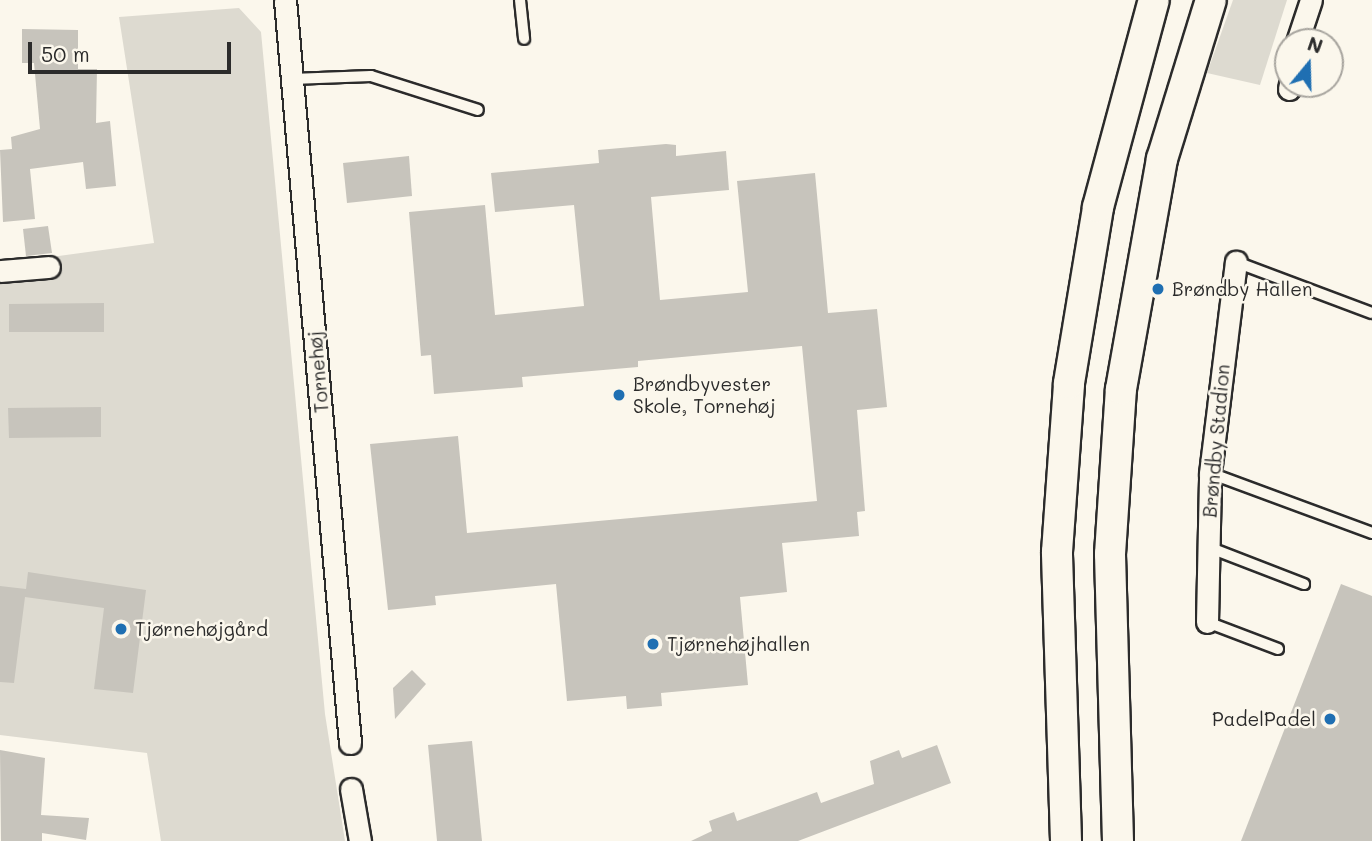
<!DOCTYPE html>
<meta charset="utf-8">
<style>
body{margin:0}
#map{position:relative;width:1372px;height:841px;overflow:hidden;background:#fbf7ec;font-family:Mali,sans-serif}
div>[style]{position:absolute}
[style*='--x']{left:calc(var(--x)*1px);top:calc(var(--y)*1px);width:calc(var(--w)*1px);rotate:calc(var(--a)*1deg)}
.green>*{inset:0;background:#dddad0}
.building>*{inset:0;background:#c7c4bc}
.roads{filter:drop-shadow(2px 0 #2b2b2b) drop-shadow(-2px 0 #2b2b2b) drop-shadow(0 2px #2b2b2b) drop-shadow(0 -2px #2b2b2b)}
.lane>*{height:10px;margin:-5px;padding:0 5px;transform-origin:5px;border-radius:5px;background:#fbf7ec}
.street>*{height:21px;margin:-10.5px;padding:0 10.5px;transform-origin:10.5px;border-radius:10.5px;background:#fbf7ec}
.secondary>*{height:30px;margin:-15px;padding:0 15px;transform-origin:15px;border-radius:15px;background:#fbf7ec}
.dots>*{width:19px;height:19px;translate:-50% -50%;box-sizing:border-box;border:4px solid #fbf7ec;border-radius:50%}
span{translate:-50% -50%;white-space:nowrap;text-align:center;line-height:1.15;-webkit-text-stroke:5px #fbf7ec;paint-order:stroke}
.poi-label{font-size:19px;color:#2b2b2b}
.left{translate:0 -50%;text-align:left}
.right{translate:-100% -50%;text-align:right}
.street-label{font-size:19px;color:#2b2b2b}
.north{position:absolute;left:1274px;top:28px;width:70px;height:70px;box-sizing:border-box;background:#fbf7ec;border:2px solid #a8a59f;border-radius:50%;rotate:19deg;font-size:19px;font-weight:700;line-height:28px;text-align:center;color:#2b2b2b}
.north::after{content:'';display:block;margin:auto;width:24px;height:32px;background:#1f6fb2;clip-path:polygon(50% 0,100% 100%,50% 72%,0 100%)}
.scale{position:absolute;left:28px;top:42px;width:203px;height:32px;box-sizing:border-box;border:4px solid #2b2b2b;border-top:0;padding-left:9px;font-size:21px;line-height:24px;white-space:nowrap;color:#2b2b2b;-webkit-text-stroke:5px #fbf7ec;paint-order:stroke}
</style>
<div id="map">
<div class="green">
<i style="clip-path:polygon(1233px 0,1287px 0,1260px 85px,1207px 73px)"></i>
<i style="clip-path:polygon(239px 8px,261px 32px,325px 714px,345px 841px,161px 841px,147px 753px,0 735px,0 264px,154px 243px,119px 17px)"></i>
</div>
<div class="building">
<i style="clip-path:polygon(22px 29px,78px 30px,78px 69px,97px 69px,96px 123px,110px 121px,116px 186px,86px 189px,83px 162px,30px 169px,35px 219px,3px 222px,0 150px,12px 149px,11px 137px,40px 129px,34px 63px,22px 63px)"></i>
<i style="clip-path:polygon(666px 144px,676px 145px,676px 156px,726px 151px,729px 190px,651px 197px,660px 300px,748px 292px,737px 181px,815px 173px,828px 313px,877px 309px,887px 407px,857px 410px,865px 511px,857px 512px,859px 536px,782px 543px,787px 592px,740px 597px,748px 685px,661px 693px,662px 706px,627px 709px,626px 696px,567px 701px,556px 584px,435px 596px,436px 605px,388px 610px,370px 444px,458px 436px,467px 533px,817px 501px,802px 346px,638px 361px,638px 367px,522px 377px,523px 387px,434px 394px,431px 355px,421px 356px,409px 212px,485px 205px,495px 315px,584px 306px,574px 205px,495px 212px,491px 173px,599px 163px,598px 150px)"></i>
<i style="clip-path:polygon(409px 156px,412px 196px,347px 203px,343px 163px)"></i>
<i style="clip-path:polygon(48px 226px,52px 253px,26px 256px,23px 229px)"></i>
<i style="clip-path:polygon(104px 303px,104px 332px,9px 332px,9px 304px)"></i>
<i style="clip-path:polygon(101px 407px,101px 437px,9px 438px,8px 408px)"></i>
<i style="clip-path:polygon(28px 572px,146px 590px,133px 693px,94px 689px,104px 608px,25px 597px,14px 683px,0 682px,0 586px,26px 589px)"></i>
<i style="clip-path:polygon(1341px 584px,1372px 596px,1372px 841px,1241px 841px)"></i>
<i style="clip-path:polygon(412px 670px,426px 684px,395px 719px,393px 688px)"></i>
<i style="clip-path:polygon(472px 741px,482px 841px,437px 841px,428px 745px)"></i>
<i style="clip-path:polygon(937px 745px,951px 783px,798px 841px,691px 841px,712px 831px,709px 821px,734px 812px,737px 821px,817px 792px,821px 803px,874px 784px,870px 761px,899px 750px,902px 758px)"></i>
<i style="clip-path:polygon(0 750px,45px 758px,41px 815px,89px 818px,86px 840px,42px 833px,42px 841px,1px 841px)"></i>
</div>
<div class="roads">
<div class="lane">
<i style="--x:520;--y:0;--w:39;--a:84"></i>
<i style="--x:292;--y:79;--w:79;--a:-2.2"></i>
<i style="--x:371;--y:76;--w:112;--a:17.6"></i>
<i style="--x:1236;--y:262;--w:145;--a:20.6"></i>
<i style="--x:1210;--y:473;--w:173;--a:20.3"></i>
<i style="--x:1208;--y:547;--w:103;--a:21.1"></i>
<i style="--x:1207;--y:622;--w:76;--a:20.8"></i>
</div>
<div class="street">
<i style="--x:285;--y:0;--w:746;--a:85"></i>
<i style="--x:1297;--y:42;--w:44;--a:-71.6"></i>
<i style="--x:1289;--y:89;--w:5;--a:-79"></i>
<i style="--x:0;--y:271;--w:49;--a:-4.7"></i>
<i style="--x:1207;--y:622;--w:149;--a:-88.8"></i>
<i style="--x:1210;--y:473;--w:213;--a:-83"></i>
<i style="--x:351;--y:789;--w:53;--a:80.2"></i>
</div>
<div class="secondary">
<i style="--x:1066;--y:841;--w:289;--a:-91.8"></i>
<i style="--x:1057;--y:552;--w:169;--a:-85.9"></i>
<i style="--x:1069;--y:383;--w:178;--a:-80.6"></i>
<i style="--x:1098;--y:207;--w:214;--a:-74.9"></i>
<i style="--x:1118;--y:841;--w:287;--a:-91.6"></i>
<i style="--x:1110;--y:554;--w:165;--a:-86.2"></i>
<i style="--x:1121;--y:389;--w:234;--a:-79.9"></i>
<i style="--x:1162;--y:159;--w:166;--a:-72.9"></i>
</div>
</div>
<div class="dots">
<i style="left:1158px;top:289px;background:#1f6fb2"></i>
<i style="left:619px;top:395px;background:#1f6fb2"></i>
<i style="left:121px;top:629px;background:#1f6fb2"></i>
<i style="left:653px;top:644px;background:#1f6fb2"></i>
<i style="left:1330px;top:719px;background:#1f6fb2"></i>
</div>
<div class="poi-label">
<span class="left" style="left:1172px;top:289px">Brøndby Hallen</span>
<span class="left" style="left:633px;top:395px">Brøndbyvester<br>Skole, Tornehøj</span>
<span class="left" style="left:135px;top:629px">Tjørnehøjgård</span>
<span class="left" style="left:667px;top:644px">Tjørnehøjhallen</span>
<span class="right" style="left:1316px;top:719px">PadelPadel</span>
</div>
<div class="street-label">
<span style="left:318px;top:372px;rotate:-95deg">Tornehøj</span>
<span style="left:1216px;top:441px;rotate:-85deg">Brøndby Stadion</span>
</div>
<div class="north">N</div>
<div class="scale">50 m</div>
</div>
